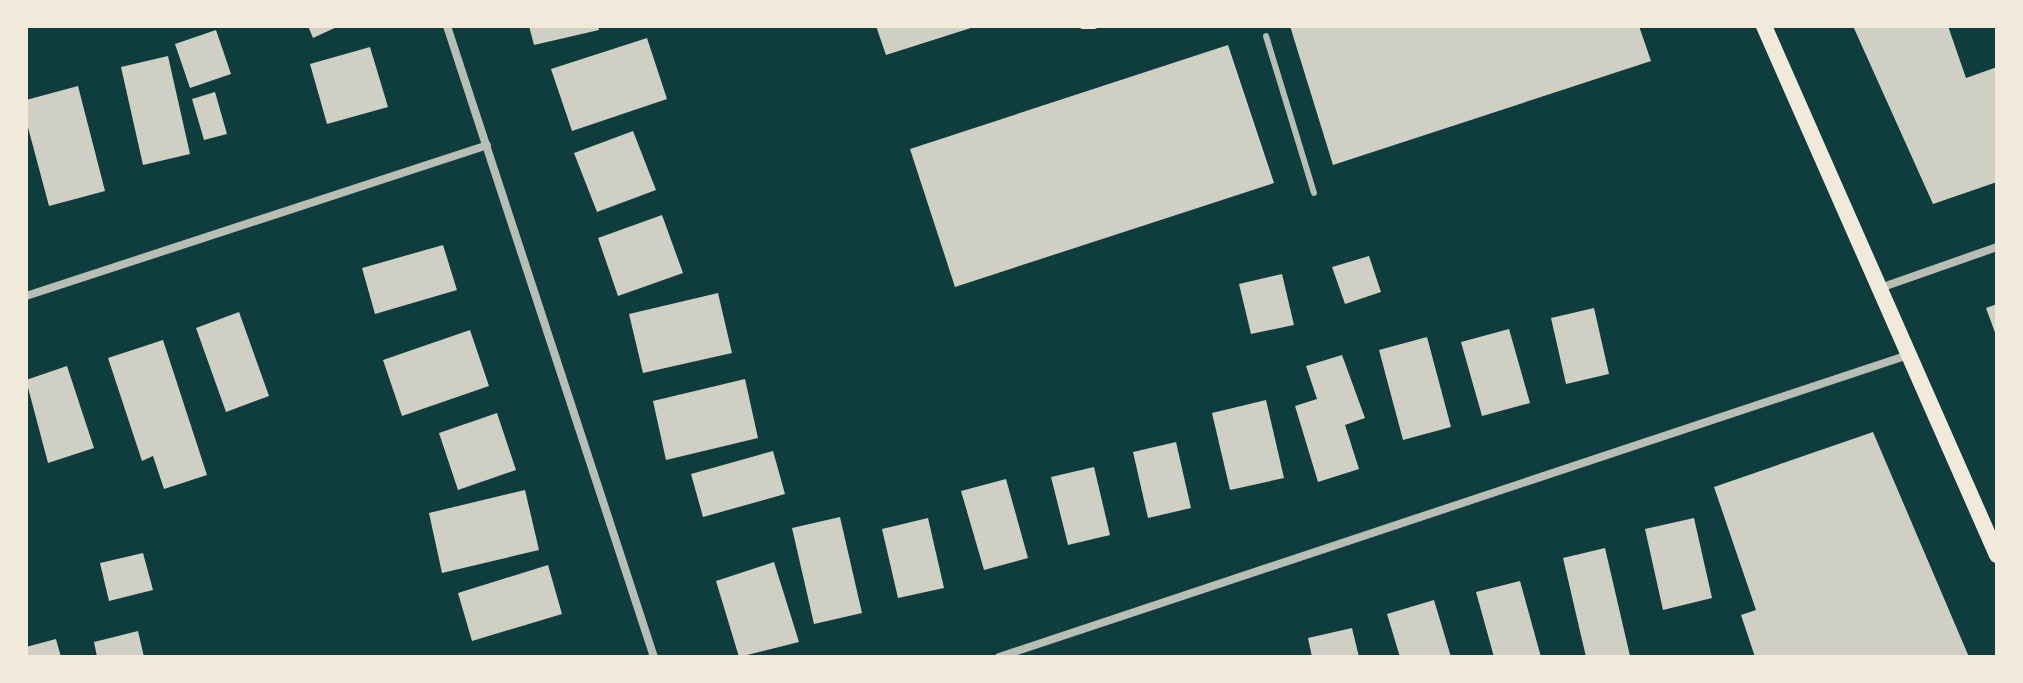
<!DOCTYPE html>
<style>
body{margin:0}
#map{position:relative;width:2023px;height:683px;overflow:hidden;background:#0f3d3e;font-family:Figtree,sans-serif}
div>[style]{position:absolute}
[style*='--x']{left:calc(var(--x)*1px);top:calc(var(--y)*1px);width:calc(var(--w)*1px);rotate:calc(var(--a)*1deg)}
.building>*{inset:0;background:#cfcfc3}
.path>*{height:5px;margin:-2.5px;padding:0 2.5px;transform-origin:2.5px;border-radius:2.5px;background:#f1e9da}
.service>*{height:6px;margin:-3px;padding:0 3px;transform-origin:3px;border-radius:3px;background:#b8beb3}
.minor>*{height:8px;margin:-4px;padding:0 4px;transform-origin:4px;border-radius:4px;background:#b8beb3}
.secondary>*{height:16px;margin:-8px;padding:0 8px;transform-origin:8px;border-radius:8px;background:#f1e9da}
span{translate:-50% -50%;white-space:nowrap;text-align:center;line-height:1.15;-webkit-text-stroke:6px #f1e9da;paint-order:stroke}
.frame{position:absolute;inset:0;border:28px solid #f1e9da;pointer-events:none}
</style>
<div id="map">
<div class="building">
<i style="clip-path:polygon(308px 26px,339px 26px,313px 38px)"></i>
<i style="clip-path:polygon(529px 26px,598px 26px,599px 30px,534px 45px)"></i>
<i style="clip-path:polygon(876px 26px,974px 26px,974px 27px,886px 55px)"></i>
<i style="clip-path:polygon(1290px 26px,1639px 26px,1651px 61px,1333px 165px)"></i>
<i style="clip-path:polygon(1853px 26px,1948px 26px,1966px 78px,1997px 67px,1997px 182px,1933px 204px)"></i>
<i style="clip-path:polygon(216px 30px,231px 74px,190px 88px,175px 44px)"></i>
<i style="clip-path:polygon(647px 38px,667px 99px,572px 131px,551px 69px)"></i>
<i style="clip-path:polygon(1228px 45px,1274px 183px,955px 287px,910px 149px)"></i>
<i style="clip-path:polygon(370px 47px,388px 107px,327px 124px,310px 64px)"></i>
<i style="clip-path:polygon(168px 56px,190px 154px,143px 165px,121px 67px)"></i>
<i style="clip-path:polygon(78px 86px,105px 191px,49px 206px,26px 120px,26px 100px)"></i>
<i style="clip-path:polygon(215px 92px,227px 134px,204px 140px,192px 99px)"></i>
<i style="clip-path:polygon(633px 131px,656px 190px,597px 212px,574px 153px)"></i>
<i style="clip-path:polygon(662px 215px,683px 273px,618px 296px,598px 238px)"></i>
<i style="clip-path:polygon(443px 245px,457px 290px,375px 314px,362px 268px)"></i>
<i style="clip-path:polygon(1369px 256px,1381px 292px,1345px 304px,1332px 267px)"></i>
<i style="clip-path:polygon(1282px 274px,1294px 325px,1251px 334px,1239px 284px)"></i>
<i style="clip-path:polygon(718px 293px,732px 353px,643px 373px,629px 314px)"></i>
<i style="clip-path:polygon(1997px 304px,1997px 338px,1986px 308px)"></i>
<i style="clip-path:polygon(1594px 308px,1609px 374px,1566px 384px,1551px 318px)"></i>
<i style="clip-path:polygon(239px 312px,269px 396px,226px 412px,196px 328px)"></i>
<i style="clip-path:polygon(1509px 329px,1530px 403px,1482px 416px,1461px 342px)"></i>
<i style="clip-path:polygon(470px 330px,489px 386px,402px 416px,383px 360px)"></i>
<i style="clip-path:polygon(1427px 337px,1451px 427px,1403px 440px,1379px 350px)"></i>
<i style="clip-path:polygon(163px 340px,207px 475px,164px 489px,153px 456px,142px 461px,108px 358px)"></i>
<i style="clip-path:polygon(1342px 355px,1365px 418px,1345px 425px,1359px 469px,1318px 482px,1295px 406px,1317px 399px,1306px 366px)"></i>
<i style="clip-path:polygon(67px 366px,94px 448px,48px 463px,26px 380px)"></i>
<i style="clip-path:polygon(745px 379px,758px 438px,666px 460px,653px 401px)"></i>
<i style="clip-path:polygon(1266px 400px,1284px 478px,1230px 490px,1212px 413px)"></i>
<i style="clip-path:polygon(497px 413px,516px 470px,458px 490px,439px 433px)"></i>
<i style="clip-path:polygon(1873px 432px,1969px 657px,1755px 657px,1741px 615px,1756px 610px,1714px 487px)"></i>
<i style="clip-path:polygon(1176px 442px,1191px 508px,1148px 518px,1133px 452px)"></i>
<i style="clip-path:polygon(773px 451px,785px 494px,703px 517px,691px 474px)"></i>
<i style="clip-path:polygon(1094px 467px,1110px 535px,1068px 545px,1051px 477px)"></i>
<i style="clip-path:polygon(1006px 479px,1028px 558px,984px 570px,961px 491px)"></i>
<i style="clip-path:polygon(525px 490px,539px 550px,442px 573px,429px 513px)"></i>
<i style="clip-path:polygon(840px 517px,862px 613px,814px 624px,792px 528px)"></i>
<i style="clip-path:polygon(928px 518px,944px 588px,898px 598px,882px 529px)"></i>
<i style="clip-path:polygon(1694px 518px,1712px 598px,1663px 610px,1645px 529px)"></i>
<i style="clip-path:polygon(1605px 548px,1630px 656px,1586px 657px,1563px 558px)"></i>
<i style="clip-path:polygon(143px 553px,153px 590px,109px 601px,100px 563px)"></i>
<i style="clip-path:polygon(774px 562px,799px 642px,739px 657px,716px 581px)"></i>
<i style="clip-path:polygon(548px 565px,562px 614px,472px 641px,458px 593px)"></i>
<i style="clip-path:polygon(1520px 581px,1541px 657px,1494px 657px,1476px 592px)"></i>
<i style="clip-path:polygon(1434px 600px,1451px 657px,1400px 657px,1387px 614px)"></i>
<i style="clip-path:polygon(1352px 628px,1359px 657px,1312px 657px,1308px 638px)"></i>
<i style="clip-path:polygon(138px 631px,144px 657px,97px 657px,94px 642px)"></i>
<i style="clip-path:polygon(56px 639px,61px 657px,26px 657px,26px 647px)"></i>
</div>
<div class="path">
<i style="--x:1082;--y:26;--w:12;--a:0"></i>
</div>
<div class="service">
<i style="--x:1266;--y:36;--w:164;--a:73"></i>
</div>
<div class="minor">
<i style="--x:447;--y:26;--w:664;--a:71.84"></i>
<i style="--x:1880;--y:288;--w:124;--a:-19.3"></i>
<i style="--x:26;--y:296;--w:485;--a:-18.1"></i>
<i style="--x:999;--y:657;--w:958;--a:-18.38"></i>
</div>
<div class="secondary">
<i style="--x:1764;--y:26;--w:578;--a:66.23"></i>
</div>
<div class="frame"></div>
</div>
